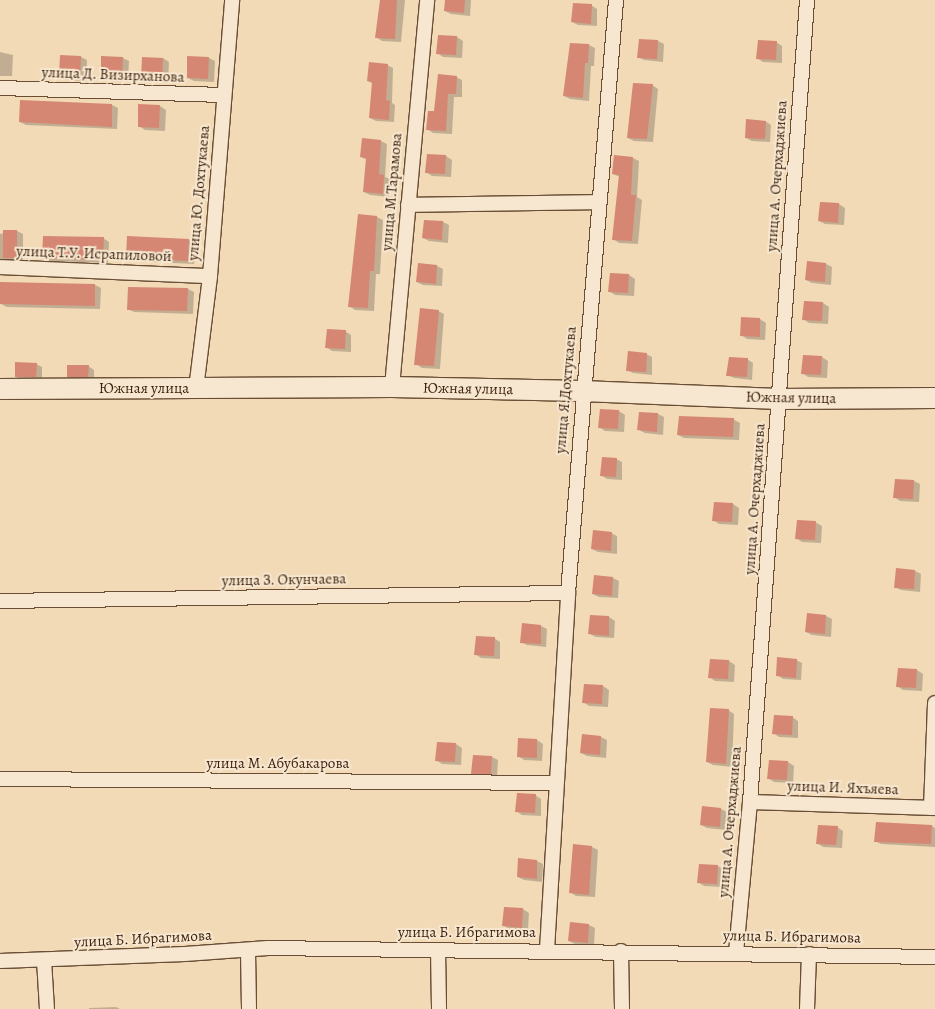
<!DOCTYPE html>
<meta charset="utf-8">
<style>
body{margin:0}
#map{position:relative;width:935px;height:1009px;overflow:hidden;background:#f2dab7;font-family:Alegreya,serif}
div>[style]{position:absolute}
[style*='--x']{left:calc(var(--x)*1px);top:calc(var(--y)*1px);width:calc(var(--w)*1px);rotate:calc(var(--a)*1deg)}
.shadow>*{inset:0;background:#0003}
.building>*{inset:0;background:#d58773}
.roads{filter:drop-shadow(1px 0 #694e35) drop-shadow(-1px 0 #694e35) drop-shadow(0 1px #694e35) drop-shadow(0 -1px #694e35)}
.street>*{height:14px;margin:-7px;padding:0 7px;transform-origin:7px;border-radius:7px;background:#f7e7d0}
.secondary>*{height:20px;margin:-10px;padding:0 10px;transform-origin:10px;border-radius:10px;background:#f7e7d0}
span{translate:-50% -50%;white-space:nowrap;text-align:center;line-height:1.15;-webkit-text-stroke:4px #f7e7d0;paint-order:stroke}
.street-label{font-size:15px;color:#3b1f0a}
</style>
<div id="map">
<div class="shadow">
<i style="clip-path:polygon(381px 0,405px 0,401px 42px,382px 41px,376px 37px)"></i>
<i style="clip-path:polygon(446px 0,471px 0,470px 16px,451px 14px,445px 11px)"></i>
<i style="clip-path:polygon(591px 5px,597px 9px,597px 26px,578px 25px,572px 22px)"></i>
<i style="clip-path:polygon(439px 36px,457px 37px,463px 41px,462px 58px,443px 57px,437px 53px)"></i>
<i style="clip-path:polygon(640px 40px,658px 41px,664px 44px,663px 62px,644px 60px,638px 57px)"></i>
<i style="clip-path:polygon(776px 42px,782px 46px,782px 63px,763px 62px,757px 58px)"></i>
<i style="clip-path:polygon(571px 44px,589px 45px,595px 48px,594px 66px,591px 66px,589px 101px,570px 99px,564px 96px)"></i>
<i style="clip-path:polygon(0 52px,13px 55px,12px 76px,0 76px)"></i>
<i style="clip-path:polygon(61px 56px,81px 57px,87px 60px,86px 81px,66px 80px,60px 77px)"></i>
<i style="clip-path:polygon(123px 58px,129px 61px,128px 82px,108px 81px,102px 78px)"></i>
<i style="clip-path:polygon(143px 58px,163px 58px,169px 62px,168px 83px,148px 82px,142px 79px)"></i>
<i style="clip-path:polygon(209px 58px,215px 61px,214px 82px,194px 81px,188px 78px)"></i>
<i style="clip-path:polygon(387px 65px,393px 68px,392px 103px,395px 105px,394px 122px,376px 121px,370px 118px,373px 84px,368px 81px)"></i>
<i style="clip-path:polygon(456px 77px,462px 80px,462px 97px,454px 97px,452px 134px,433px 133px,427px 129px)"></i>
<i style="clip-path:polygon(652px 85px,658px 89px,653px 142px,634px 141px,628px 138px)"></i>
<i style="clip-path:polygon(21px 101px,112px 105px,118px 108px,117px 129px,26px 125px,20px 122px)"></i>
<i style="clip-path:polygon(160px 106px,166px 110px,165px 131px,145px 130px,139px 126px)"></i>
<i style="clip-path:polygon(765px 121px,771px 125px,770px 142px,752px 141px,746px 138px)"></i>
<i style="clip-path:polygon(381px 141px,387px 144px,385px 177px,390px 179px,389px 197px,370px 195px,364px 192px,367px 160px,361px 157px)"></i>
<i style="clip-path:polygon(428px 155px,446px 156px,452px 160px,451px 177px,432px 176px,426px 172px)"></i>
<i style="clip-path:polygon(633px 158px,639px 161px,637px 197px,642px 200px,638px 244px,619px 243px,613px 239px,620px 177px,613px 174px)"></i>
<i style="clip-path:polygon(821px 203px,839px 204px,845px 208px,844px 225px,825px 224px,819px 221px)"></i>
<i style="clip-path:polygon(359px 215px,377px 217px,383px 220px,380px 274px,376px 274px,374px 311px,355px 310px,349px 306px)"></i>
<i style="clip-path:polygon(443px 222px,449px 225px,448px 243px,429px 241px,423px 238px)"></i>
<i style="clip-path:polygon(17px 231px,23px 234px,23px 261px,0 259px,0 234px)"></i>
<i style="clip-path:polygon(103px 238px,109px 242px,108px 263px,49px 261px,43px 258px)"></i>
<i style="clip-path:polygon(189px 240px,195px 243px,194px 264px,133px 261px,127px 257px)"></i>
<i style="clip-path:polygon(808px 262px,826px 264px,832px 267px,831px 285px,812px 283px,806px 280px)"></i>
<i style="clip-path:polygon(419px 264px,437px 266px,443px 269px,442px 286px,423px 285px,417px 282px)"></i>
<i style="clip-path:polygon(611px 274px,629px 275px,635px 279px,634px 296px,615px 295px,609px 291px)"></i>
<i style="clip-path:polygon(1px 283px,95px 285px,101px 288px,100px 309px,7px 307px,1px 304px)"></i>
<i style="clip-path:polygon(188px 289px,194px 292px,193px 314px,134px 312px,128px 309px)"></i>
<i style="clip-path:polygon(823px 303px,829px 307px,828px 324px,809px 323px,803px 319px)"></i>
<i style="clip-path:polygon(438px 311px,444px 314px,440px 369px,422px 368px,416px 364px)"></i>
<i style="clip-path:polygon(742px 318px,760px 319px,766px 323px,765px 340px,747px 339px,741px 335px)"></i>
<i style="clip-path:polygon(345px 331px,351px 335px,351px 352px,332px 351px,326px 347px)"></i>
<i style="clip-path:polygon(646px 354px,652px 357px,652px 375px,633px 373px,627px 370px)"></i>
<i style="clip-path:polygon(822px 357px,828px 361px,827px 378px,808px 377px,802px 373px)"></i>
<i style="clip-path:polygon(747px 359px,753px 363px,752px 380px,734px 378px,728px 375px)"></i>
<i style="clip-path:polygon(36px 364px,42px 367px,42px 380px,22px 380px,16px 377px)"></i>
<i style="clip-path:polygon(88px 366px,94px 370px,94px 380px,74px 380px,68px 377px)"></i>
<i style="clip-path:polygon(619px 411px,625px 415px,624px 432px,605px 431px,599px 427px)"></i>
<i style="clip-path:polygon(640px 413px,658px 414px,664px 417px,663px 435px,645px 433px,639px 430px)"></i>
<i style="clip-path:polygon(733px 419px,740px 423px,739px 440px,684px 438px,678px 435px)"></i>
<i style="clip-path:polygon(616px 459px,622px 462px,622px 480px,607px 479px,601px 475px)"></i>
<i style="clip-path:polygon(914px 481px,920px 484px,919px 502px,900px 501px,894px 497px)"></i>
<i style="clip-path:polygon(715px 503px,733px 504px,739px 508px,738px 525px,719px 524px,713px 520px)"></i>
<i style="clip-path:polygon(815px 522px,822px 526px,821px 543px,802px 542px,796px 538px)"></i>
<i style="clip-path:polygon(611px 533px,617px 536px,617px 554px,598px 552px,592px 549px)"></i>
<i style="clip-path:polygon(915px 571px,921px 574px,920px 592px,901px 590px,895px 587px)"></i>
<i style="clip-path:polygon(613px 578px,619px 581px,618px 598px,599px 597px,593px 594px)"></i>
<i style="clip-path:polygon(591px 616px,609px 617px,615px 621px,614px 638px,596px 637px,590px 634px)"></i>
<i style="clip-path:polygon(826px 616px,832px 619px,831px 637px,812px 635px,806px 632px)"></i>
<i style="clip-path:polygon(523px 624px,541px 626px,547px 629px,546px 647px,527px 645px,521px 642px)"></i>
<i style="clip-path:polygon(494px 638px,500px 642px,500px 659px,481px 658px,475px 654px)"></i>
<i style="clip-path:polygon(711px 660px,729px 661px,735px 665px,734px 682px,715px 681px,709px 677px)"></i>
<i style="clip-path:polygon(796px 660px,802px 663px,801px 680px,783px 679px,777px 675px)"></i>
<i style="clip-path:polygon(917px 670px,923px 674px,922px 691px,903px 690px,897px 686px)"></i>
<i style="clip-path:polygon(603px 686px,609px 690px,608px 707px,589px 706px,583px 702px)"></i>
<i style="clip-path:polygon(728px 710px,734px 714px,732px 767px,713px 765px,707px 762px)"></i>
<i style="clip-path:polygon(792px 717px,798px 721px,798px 738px,779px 737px,773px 733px)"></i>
<i style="clip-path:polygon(601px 737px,607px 740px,606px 758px,587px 756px,581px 753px)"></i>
<i style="clip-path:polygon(519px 739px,537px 740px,543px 744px,542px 761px,524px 760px,518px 756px)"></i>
<i style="clip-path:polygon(456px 744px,462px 748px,461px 765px,442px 764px,436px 760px)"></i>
<i style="clip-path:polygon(492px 757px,498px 760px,497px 777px,478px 776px,472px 773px)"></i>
<i style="clip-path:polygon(788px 762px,794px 766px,793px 783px,774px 782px,768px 778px)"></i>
<i style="clip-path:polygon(535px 795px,541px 799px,541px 816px,522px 815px,516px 811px)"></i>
<i style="clip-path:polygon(703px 807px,721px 809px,727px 812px,726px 830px,707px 828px,701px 825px)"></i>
<i style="clip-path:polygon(932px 826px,935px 828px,935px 847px,881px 844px,875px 841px)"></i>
<i style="clip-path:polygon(837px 827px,843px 831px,842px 848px,823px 847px,817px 843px)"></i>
<i style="clip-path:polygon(592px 847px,598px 850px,595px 897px,576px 896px,570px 892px)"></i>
<i style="clip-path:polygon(519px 859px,537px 861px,543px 864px,542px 882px,524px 880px,518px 877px)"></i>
<i style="clip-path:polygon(718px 866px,724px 870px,723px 887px,704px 886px,698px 882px)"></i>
<i style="clip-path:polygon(523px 909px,529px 913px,528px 930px,509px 929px,503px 925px)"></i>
<i style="clip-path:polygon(571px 923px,589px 925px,595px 928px,594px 946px,575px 944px,569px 941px)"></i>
<i style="clip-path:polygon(116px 1007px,120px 1009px,89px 1009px,89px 1008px)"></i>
</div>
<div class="building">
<i style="clip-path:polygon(380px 0,397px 0,395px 39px,375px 38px)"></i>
<i style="clip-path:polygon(445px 0,465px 0,464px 13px,444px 11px)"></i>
<i style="clip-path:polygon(573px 3px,592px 4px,591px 24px,571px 22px)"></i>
<i style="clip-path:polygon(438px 35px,457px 36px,456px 55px,436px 54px)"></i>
<i style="clip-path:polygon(639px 39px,658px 40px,657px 59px,637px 58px)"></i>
<i style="clip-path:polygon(758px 40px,777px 41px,776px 60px,756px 59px)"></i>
<i style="clip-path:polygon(570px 43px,589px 44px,588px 63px,585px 63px,583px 98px,563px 96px)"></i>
<i style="clip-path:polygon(60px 55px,81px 56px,80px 78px,59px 77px)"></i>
<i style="clip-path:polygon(101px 56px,123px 57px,122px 79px,101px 78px)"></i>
<i style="clip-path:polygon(187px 56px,209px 57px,208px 79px,187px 78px)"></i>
<i style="clip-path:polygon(142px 57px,163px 58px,162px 80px,141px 79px)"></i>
<i style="clip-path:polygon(369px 62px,388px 64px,386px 100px,390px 101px,389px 120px,369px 118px,372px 82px,367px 81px)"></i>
<i style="clip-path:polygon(438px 74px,457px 76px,456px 94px,448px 94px,446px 131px,426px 130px,428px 111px,434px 111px)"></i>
<i style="clip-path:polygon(633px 83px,653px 84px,647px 139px,627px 138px)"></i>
<i style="clip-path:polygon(20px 100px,112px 104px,112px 127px,19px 122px)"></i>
<i style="clip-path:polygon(138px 104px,160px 105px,159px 128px,138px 127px)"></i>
<i style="clip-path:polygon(746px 119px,766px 121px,765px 139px,745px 138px)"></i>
<i style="clip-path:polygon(362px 138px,381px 140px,379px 174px,384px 175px,383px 194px,363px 192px,366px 158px,360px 157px)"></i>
<i style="clip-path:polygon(427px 154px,446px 155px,445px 174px,425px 173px)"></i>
<i style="clip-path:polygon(614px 155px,633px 157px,631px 195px,636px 195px,632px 241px,612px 240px,619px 175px,612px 174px)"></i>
<i style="clip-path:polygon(820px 202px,839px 203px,838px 223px,818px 221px)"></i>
<i style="clip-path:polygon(358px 214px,377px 216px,374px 271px,370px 271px,368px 308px,348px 307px)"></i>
<i style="clip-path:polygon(424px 220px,443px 221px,442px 240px,422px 238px)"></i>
<i style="clip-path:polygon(3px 230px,17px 230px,17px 258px,3px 258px)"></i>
<i style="clip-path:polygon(43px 236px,104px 237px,103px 260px,42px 258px)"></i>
<i style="clip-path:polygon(127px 236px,189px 239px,188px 261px,126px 258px)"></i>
<i style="clip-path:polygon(807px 261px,826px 263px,825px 282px,805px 280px)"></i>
<i style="clip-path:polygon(418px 263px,437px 265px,436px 284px,416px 282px)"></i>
<i style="clip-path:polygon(610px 273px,629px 274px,628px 293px,608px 292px)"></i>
<i style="clip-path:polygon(0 282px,95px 284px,95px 306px,0 304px)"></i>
<i style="clip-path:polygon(128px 287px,188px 288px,187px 311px,127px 310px)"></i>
<i style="clip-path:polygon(804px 301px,823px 302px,822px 321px,802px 320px)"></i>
<i style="clip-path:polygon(420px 308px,439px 310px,434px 366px,414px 365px)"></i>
<i style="clip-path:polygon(741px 317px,760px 318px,760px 337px,740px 336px)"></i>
<i style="clip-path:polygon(327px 329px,346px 330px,345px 349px,325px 348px)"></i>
<i style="clip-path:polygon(628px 351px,647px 353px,646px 372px,626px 371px)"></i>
<i style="clip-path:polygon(803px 355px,822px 356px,821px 375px,801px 374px)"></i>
<i style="clip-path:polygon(729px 357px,748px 358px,747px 377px,726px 376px)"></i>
<i style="clip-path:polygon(15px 362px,37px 363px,36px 377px,15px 377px)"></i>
<i style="clip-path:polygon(67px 365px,89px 365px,88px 377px,67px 377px)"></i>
<i style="clip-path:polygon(600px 409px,619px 410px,618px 429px,598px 428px)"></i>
<i style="clip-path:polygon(639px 412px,658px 413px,657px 432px,637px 430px)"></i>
<i style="clip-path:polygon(679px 416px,734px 418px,733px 437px,677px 435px)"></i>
<i style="clip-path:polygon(602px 457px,617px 458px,616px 477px,600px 476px)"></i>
<i style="clip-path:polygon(895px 479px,914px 480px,913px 499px,893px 498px)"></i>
<i style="clip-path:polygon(714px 502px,733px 503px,732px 522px,712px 521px)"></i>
<i style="clip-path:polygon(797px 520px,816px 521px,815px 540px,795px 539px)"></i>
<i style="clip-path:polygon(593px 530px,612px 532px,611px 551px,591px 549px)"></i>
<i style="clip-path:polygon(896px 568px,915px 570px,914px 589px,894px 588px)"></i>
<i style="clip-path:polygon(594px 575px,613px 577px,612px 596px,592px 594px)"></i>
<i style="clip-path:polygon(807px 613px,826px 615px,825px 634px,805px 632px)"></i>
<i style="clip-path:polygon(590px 615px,609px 616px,609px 636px,588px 634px)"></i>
<i style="clip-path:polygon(522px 623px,541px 625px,541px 644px,520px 643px)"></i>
<i style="clip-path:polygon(476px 636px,495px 637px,494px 656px,474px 655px)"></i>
<i style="clip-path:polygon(777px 657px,797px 659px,796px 678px,776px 676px)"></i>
<i style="clip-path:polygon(710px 659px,729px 660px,728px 679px,708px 678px)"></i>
<i style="clip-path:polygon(898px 668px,917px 669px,916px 688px,896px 687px)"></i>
<i style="clip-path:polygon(584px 684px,603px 685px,602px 704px,582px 703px)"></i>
<i style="clip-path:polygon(710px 708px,729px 709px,726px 764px,706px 762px)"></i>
<i style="clip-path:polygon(774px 715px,793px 716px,792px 735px,772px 734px)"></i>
<i style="clip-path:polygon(582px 734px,601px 736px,600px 755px,580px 753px)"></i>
<i style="clip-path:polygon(518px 738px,537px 739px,537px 758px,517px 757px)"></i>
<i style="clip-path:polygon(437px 742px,456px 743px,455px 762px,435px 761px)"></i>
<i style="clip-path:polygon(473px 755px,492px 756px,491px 774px,471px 774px)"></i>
<i style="clip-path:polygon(769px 760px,788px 761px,787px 780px,767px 779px)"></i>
<i style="clip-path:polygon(517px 793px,536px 794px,535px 813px,515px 812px)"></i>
<i style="clip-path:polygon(702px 806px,721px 808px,720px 827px,700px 825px)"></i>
<i style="clip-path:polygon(876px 822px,932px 825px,931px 844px,874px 842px)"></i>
<i style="clip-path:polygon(818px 825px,838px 826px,836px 845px,816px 844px)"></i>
<i style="clip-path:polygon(573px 844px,592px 846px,589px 895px,569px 893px)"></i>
<i style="clip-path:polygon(518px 858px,537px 860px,537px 879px,517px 877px)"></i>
<i style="clip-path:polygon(699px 864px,718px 865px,717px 884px,697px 883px)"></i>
<i style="clip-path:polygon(504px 907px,523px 908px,522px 928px,502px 926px)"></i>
<i style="clip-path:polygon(570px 922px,589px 924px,588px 943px,568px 941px)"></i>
</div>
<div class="roads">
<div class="street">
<i style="--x:0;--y:88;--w:224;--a:1.8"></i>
<i style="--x:408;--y:205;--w:190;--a:-0.9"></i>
<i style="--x:0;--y:267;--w:210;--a:2.5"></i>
<i style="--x:392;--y:387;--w:389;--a:-84.8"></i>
<i style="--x:196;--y:389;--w:114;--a:-82.9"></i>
<i style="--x:210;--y:276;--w:277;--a:-85.4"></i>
<i style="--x:0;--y:601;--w:568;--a:-0.81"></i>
<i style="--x:0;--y:779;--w:556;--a:0.41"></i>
<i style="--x:750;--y:802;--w:185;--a:1.9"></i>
<i style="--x:931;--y:808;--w:105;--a:-87.8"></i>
<i style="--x:438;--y:950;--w:59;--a:89"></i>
<i style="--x:547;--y:950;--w:358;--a:-86.6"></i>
<i style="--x:568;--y:593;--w:595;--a:-85.37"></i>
<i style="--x:248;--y:951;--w:58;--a:89"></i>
<i style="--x:621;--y:951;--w:58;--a:89"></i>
<i style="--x:736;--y:953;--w:152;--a:-84.7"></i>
<i style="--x:750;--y:802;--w:804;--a:-85.93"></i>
<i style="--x:44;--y:960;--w:49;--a:86.5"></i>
<i style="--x:0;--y:961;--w:185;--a:-2.2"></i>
<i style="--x:185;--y:954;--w:83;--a:-4.1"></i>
<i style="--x:268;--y:948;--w:667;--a:0.77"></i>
<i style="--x:807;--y:1009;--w:55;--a:-87.9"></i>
</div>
<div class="secondary">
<i style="--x:0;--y:389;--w:392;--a:-0.3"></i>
<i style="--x:392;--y:387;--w:190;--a:1.2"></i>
<i style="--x:582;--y:391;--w:197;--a:2.3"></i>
<i style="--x:779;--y:399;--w:156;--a:-0.4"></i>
</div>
</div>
<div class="street-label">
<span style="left:113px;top:75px;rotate:2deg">улица Д. Визирханова</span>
<span style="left:777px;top:176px;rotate:-86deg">улица А. Очерхаджиева</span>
<span style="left:392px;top:192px;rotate:-85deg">улица М.Тарамова</span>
<span style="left:199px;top:193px;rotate:-85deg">улица Ю. Дохтукаева</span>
<span style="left:94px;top:254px;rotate:2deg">улица Т.У. Исрапиловой</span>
<span style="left:144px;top:389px">Южная улица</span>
<span style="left:468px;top:389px;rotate:1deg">Южная улица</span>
<span style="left:566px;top:390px;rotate:-85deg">улица Я.Дохтукаева</span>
<span style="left:791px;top:398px;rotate:1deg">Южная улица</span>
<span style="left:755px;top:499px;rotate:-86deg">улица А. Очерхаджиева</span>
<span style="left:284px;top:580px;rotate:-1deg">улица З. Окунчаева</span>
<span style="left:278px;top:764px">улица М. Абубакарова</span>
<span style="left:843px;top:788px;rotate:2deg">улица И. Яхъяева</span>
<span style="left:730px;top:822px;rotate:-85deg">улица А. Очерхаджиева</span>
<span style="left:467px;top:933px">улица Б. Ибрагимова</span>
<span style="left:792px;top:937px;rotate:1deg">улица Б. Ибрагимова</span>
<span style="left:143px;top:939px;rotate:-3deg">улица Б. Ибрагимова</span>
</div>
</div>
